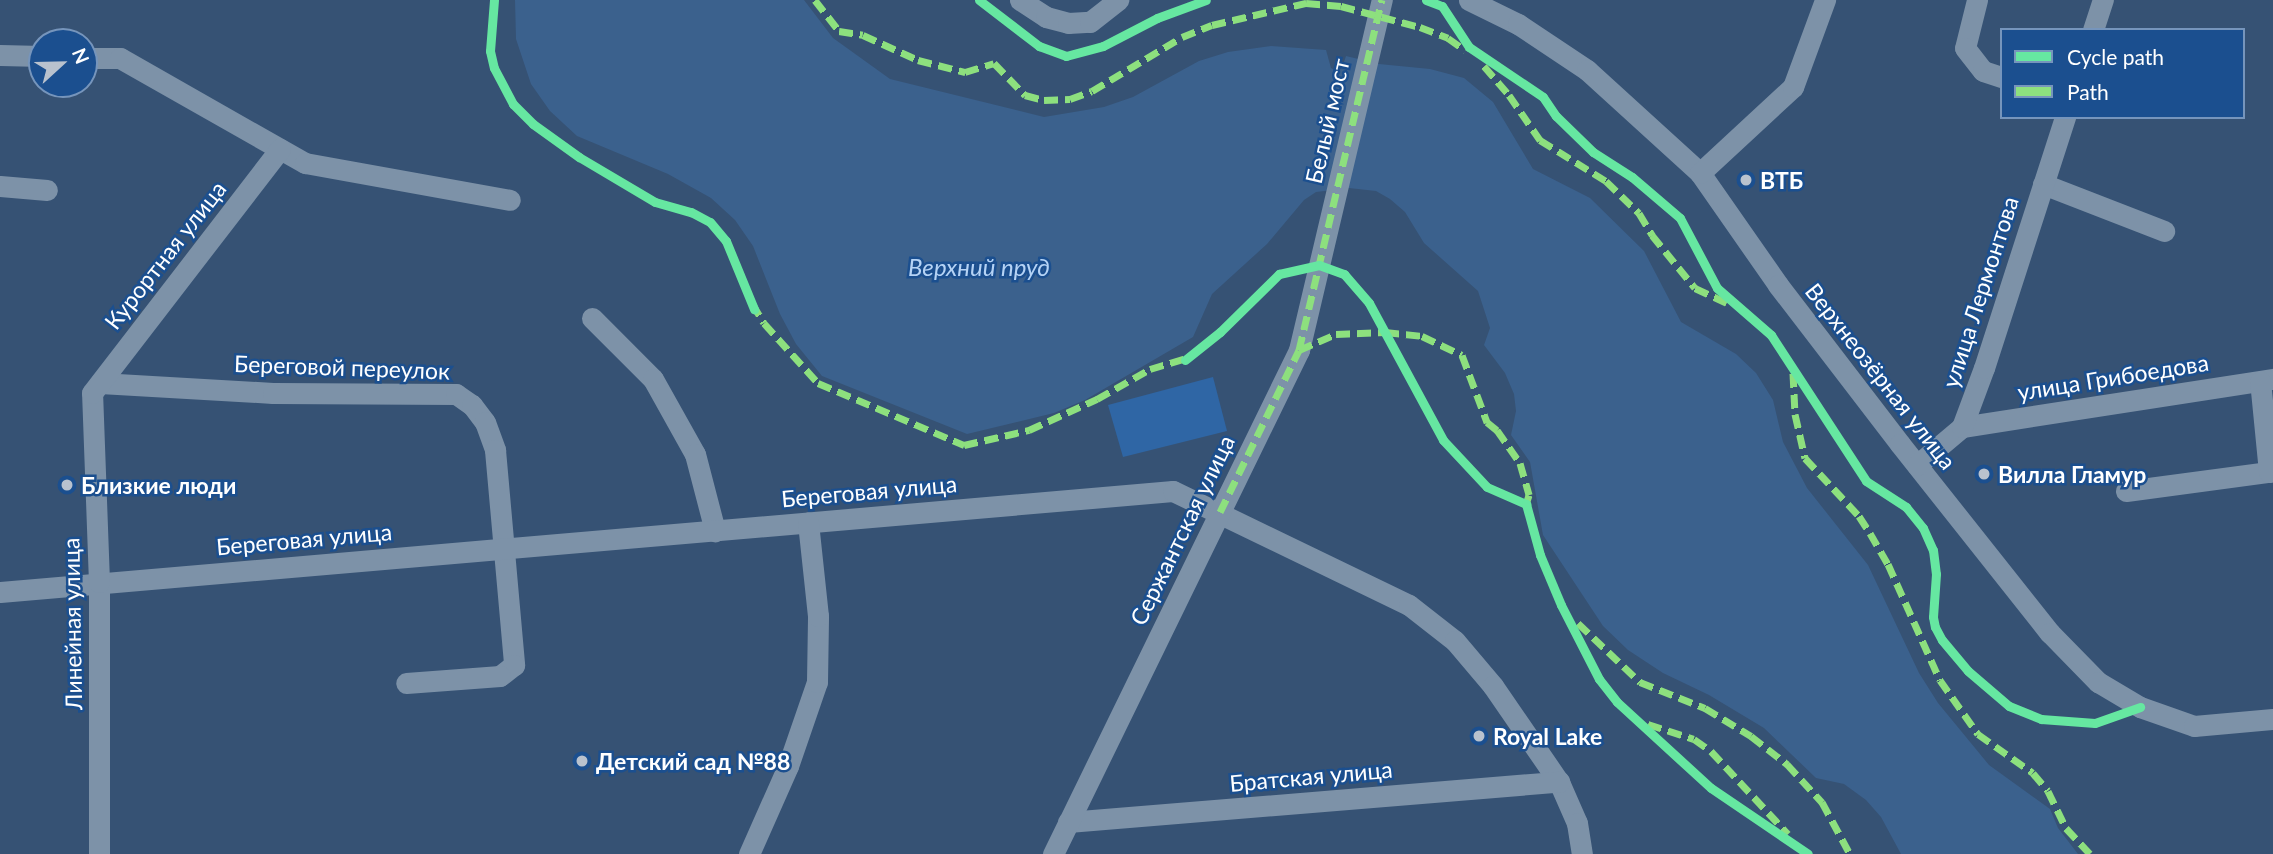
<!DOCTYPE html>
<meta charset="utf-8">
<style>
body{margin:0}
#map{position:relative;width:2273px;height:854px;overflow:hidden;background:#365274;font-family:Lato,sans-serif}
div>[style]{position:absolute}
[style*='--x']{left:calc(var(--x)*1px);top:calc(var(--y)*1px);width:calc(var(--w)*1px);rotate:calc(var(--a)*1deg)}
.green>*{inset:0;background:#2f66a5}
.water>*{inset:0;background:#3b618d}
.minor>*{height:21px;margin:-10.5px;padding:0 10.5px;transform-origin:10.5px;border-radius:10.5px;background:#7d92a8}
.quiet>*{height:7px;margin-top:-3.5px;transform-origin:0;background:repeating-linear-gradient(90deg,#8de07e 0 14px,transparent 0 21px)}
.cycleway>*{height:9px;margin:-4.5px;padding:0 4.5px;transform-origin:4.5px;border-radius:4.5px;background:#66e7a1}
.dots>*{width:19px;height:19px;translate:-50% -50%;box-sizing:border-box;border:4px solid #1b4f8f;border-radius:50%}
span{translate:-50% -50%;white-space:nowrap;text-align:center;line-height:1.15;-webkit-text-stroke:5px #1b4f8f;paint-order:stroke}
.street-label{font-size:23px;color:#fff}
.poi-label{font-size:23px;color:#fff;font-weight:700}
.left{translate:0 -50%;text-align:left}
.water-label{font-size:24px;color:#b5d3f5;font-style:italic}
.legend{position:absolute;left:2000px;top:28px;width:245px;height:91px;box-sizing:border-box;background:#1b4f8f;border:2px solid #7695bc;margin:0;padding:9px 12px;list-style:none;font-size:21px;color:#fff}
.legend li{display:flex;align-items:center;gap:14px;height:35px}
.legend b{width:35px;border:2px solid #7695bc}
.north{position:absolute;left:28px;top:28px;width:70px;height:70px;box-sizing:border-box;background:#1b4f8f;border:2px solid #7695bc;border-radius:50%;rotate:68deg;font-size:19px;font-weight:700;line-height:28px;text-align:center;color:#fff}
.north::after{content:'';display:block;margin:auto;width:24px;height:32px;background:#b9c2ce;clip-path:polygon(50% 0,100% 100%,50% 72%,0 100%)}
</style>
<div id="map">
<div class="green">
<i style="clip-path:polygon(1213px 377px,1227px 431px,1123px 457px,1108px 405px)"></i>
</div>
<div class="water">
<i style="clip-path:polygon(515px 0,804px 0,833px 38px,890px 79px,1044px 117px,1104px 107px,1133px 97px,1199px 61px,1228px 52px,1271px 46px,1326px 50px,1331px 68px,1336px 71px,1342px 68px,1346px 56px,1379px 64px,1430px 69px,1464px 78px,1493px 102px,1533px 169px,1590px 198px,1644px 251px,1681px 322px,1736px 354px,1756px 373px,1773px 400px,1783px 442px,1807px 488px,1868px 565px,1919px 673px,1938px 703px,1989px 765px,2050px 809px,2058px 828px,2078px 854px,1901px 854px,1881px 817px,1866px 800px,1844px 784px,1816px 778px,1764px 728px,1709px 695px,1663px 673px,1628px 650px,1603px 626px,1543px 535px,1530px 462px,1511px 435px,1516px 411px,1514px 394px,1505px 373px,1484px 345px,1490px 328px,1478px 291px,1424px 243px,1405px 212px,1390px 199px,1376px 191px,1349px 188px,1316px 192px,1304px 200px,1267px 244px,1212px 294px,1193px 337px,1085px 400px,1054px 413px,967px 434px,822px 376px,796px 344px,780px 314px,753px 246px,735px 220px,711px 198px,668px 174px,577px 136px,550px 111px,531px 84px,516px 39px)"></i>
</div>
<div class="minor">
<i style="--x:1020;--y:0;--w:31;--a:33"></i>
<i style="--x:1046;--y:17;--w:23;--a:15"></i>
<i style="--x:1068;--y:23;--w:22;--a:-3"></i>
<i style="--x:1090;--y:22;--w:36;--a:-38"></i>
<i style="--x:1469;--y:0;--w:55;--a:26.1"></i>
<i style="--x:1518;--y:24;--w:83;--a:33.7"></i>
<i style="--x:1587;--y:70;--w:153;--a:42.3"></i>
<i style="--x:1700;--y:173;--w:136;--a:55.1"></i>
<i style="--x:1778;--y:285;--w:200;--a:52.5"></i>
<i style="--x:1900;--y:444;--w:241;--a:51.6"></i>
<i style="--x:2050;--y:633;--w:69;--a:45.6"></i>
<i style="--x:2098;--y:682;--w:49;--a:30.8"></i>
<i style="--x:2140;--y:707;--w:57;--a:19.4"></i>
<i style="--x:2194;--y:726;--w:79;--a:-5.1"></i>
<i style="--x:1977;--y:0;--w:49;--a:104"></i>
<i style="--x:1965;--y:48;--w:29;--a:52"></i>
<i style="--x:1983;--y:71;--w:20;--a:18"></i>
<i style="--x:2093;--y:30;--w:32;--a:-72"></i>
<i style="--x:0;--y:55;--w:42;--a:1.4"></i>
<i style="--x:84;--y:58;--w:36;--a:0"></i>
<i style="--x:120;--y:58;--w:213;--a:29.6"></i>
<i style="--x:305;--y:163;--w:208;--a:10.2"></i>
<i style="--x:1700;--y:173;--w:127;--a:-42.8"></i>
<i style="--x:1793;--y:87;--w:93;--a:-69.8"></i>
<i style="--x:2043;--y:184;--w:130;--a:21.2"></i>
<i style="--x:0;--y:186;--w:47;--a:4.9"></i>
<i style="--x:592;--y:318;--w:86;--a:45"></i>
<i style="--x:653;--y:379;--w:86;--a:60.8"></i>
<i style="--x:695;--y:454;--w:80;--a:75.4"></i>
<i style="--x:100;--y:383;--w:173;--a:3.3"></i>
<i style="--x:273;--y:393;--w:183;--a:0.3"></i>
<i style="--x:456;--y:394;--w:19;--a:35"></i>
<i style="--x:472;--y:405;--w:21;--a:53"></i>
<i style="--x:485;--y:422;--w:30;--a:70"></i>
<i style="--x:495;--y:450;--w:216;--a:84.9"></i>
<i style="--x:514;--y:665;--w:18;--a:142"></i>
<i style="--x:500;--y:676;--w:94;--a:175.7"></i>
<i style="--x:1962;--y:427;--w:315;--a:-8.8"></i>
<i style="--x:1917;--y:465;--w:59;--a:-40.2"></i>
<i style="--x:1962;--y:427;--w:63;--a:-69.6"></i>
<i style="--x:1984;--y:368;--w:264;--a:-72.1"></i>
<i style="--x:2126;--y:491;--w:144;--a:-7.6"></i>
<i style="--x:2269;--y:472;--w:91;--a:-95.6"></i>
<i style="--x:0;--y:592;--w:1177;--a:-4.92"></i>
<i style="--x:1173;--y:491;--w:262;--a:25.8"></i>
<i style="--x:1409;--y:605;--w:58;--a:38"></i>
<i style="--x:1455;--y:641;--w:59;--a:49.8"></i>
<i style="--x:1493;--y:686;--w:116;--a:55.5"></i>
<i style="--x:1559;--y:782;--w:45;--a:66.3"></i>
<i style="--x:1577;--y:823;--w:31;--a:81"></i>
<i style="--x:1068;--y:822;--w:493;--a:-4.7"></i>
<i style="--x:99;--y:854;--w:272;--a:-90"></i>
<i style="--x:99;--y:582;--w:189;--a:-92.1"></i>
<i style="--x:92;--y:393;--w:308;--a:-52.4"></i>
<i style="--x:749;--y:854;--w:96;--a:-66.1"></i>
<i style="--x:788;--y:766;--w:89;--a:-71"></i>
<i style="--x:817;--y:682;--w:66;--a:-89.1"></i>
<i style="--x:818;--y:616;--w:94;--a:-96.1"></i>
<i style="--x:1053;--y:854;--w:561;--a:-63.98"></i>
<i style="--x:1299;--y:350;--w:360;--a:-76.7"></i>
</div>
<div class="quiet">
<i style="--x:815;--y:0;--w:39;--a:52"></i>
<i style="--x:839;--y:31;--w:24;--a:9"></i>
<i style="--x:863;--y:35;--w:60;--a:24.4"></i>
<i style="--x:918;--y:60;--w:49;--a:14.3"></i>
<i style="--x:965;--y:72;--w:30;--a:-17"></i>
<i style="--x:994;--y:63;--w:45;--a:45.9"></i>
<i style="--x:1025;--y:95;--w:20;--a:15"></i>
<i style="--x:1044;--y:100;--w:26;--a:-2"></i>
<i style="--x:1070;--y:99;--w:23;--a:-20"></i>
<i style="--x:1092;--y:91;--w:105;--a:-31"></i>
<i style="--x:1182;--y:37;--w:32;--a:-22"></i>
<i style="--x:1212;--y:25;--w:97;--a:-13.2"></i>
<i style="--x:1306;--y:3;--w:35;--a:5"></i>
<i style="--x:1341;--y:6;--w:82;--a:14.9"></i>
<i style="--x:1420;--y:27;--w:30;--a:21"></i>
<i style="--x:1448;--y:38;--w:21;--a:35"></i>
<i style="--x:1484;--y:66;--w:38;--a:49"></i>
<i style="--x:1509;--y:95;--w:55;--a:55.4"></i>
<i style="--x:1540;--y:140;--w:78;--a:31.8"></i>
<i style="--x:1606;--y:181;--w:46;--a:44.1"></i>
<i style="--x:1639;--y:213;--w:26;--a:59"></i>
<i style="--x:1652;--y:235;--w:68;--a:50.9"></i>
<i style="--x:1695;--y:288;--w:35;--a:25"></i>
<i style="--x:752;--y:303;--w:23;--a:59"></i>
<i style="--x:764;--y:323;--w:81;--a:48"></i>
<i style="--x:818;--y:383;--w:159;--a:23"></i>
<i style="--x:964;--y:445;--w:67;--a:-13"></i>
<i style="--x:1029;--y:430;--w:75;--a:-24.5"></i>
<i style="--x:1097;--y:399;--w:61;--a:-29.5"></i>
<i style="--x:1150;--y:369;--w:42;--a:-16.7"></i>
<i style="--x:1299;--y:350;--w:40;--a:-23.4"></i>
<i style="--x:1336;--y:334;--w:49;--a:-2.3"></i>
<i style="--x:1385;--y:332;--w:37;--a:6"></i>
<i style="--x:1422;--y:336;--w:44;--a:25.4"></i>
<i style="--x:1462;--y:355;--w:72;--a:69.5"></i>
<i style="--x:1487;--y:422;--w:13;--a:39"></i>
<i style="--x:1497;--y:430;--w:40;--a:55.1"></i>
<i style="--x:1520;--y:463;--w:33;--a:74"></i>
<i style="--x:1529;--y:495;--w:9;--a:108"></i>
<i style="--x:1793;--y:373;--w:41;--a:87.2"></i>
<i style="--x:1795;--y:414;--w:45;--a:77.2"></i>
<i style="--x:1805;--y:458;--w:79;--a:47"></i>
<i style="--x:1859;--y:516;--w:20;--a:57"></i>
<i style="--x:1870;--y:533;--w:36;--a:60"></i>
<i style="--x:1888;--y:564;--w:127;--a:65.9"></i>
<i style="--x:1940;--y:680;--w:66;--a:54.9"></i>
<i style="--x:1978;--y:734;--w:67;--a:35.3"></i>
<i style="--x:2033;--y:773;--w:23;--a:50"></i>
<i style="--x:2048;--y:791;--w:41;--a:64.1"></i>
<i style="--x:2066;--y:828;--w:35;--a:47"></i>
<i style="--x:1220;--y:512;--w:180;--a:-64"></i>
<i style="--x:1299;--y:350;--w:360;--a:-76.7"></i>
<i style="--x:1578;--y:623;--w:86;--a:43.6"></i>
<i style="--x:1640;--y:682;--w:70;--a:21.8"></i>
<i style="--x:1705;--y:708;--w:54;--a:31.3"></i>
<i style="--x:1751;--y:736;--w:46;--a:37.9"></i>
<i style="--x:1787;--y:764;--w:52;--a:47.4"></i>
<i style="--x:1822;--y:802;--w:59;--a:61.7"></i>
<i style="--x:1648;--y:724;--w:48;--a:18.1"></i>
<i style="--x:1694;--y:739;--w:21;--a:35"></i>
<i style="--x:1711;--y:751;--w:113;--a:47.1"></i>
</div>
<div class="cycleway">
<i style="--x:494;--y:0;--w:51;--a:94.5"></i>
<i style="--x:490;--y:51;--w:17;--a:77"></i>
<i style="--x:494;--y:68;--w:41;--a:62.2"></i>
<i style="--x:513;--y:104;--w:28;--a:45"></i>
<i style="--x:533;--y:124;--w:57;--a:35.7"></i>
<i style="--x:579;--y:157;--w:88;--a:30.6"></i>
<i style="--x:655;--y:202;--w:37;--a:16"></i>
<i style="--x:691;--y:212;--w:21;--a:28"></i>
<i style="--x:710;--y:222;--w:25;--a:50"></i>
<i style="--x:726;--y:241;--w:74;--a:67.6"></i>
<i style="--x:979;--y:0;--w:76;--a:37.5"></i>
<i style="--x:1039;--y:46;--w:29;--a:20"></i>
<i style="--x:1066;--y:56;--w:38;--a:-15"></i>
<i style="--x:1103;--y:46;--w:61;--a:-27.4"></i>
<i style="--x:1157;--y:18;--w:52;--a:-20.2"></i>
<i style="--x:1426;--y:0;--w:17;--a:21"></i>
<i style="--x:1442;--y:6;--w:49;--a:56.6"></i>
<i style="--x:1469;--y:47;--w:89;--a:34"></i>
<i style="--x:1543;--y:97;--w:23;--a:56"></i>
<i style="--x:1556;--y:116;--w:52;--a:44.2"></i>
<i style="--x:1593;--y:152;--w:46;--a:32.7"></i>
<i style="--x:1632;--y:177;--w:63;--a:40.5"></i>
<i style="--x:1680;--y:218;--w:79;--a:62.1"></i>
<i style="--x:1717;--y:288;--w:72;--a:41"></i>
<i style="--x:1771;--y:335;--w:174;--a:56.9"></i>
<i style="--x:1866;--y:481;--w:48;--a:33"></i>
<i style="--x:1906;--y:507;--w:27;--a:51"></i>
<i style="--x:1923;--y:528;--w:24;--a:66"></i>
<i style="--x:1933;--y:550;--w:24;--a:83"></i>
<i style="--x:1936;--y:574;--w:43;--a:94"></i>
<i style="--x:1933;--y:617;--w:10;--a:79"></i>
<i style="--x:1935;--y:627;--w:15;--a:62"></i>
<i style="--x:1942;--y:640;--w:40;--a:50"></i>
<i style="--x:1968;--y:671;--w:54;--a:40.5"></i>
<i style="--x:2009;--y:706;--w:35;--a:22"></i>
<i style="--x:2041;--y:719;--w:54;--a:4.2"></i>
<i style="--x:2095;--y:723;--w:48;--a:-19.6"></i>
<i style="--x:1185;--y:360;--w:45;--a:-38.7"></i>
<i style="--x:1220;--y:332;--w:83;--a:-44.5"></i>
<i style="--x:1279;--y:274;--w:41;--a:-12.7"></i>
<i style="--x:1319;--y:265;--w:27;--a:20"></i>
<i style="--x:1344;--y:274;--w:38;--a:49"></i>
<i style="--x:1369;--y:303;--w:156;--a:61.6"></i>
<i style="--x:1443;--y:440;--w:64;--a:46.9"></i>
<i style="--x:1487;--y:487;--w:43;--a:23.6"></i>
<i style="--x:1526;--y:504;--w:53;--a:74.6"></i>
<i style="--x:1540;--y:555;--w:54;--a:67.2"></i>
<i style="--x:1561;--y:605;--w:83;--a:62.8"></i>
<i style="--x:1599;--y:679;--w:29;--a:52"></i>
<i style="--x:1617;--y:702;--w:127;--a:42.5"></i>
<i style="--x:1711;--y:788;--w:117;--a:34.2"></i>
</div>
<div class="dots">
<i style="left:1746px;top:180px;background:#b9c2ce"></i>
<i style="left:1984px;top:474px;background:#b9c2ce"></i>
<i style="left:67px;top:485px;background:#b9c2ce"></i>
<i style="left:1479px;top:736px;background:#b9c2ce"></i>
<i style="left:582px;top:761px;background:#b9c2ce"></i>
</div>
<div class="street-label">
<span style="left:1327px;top:121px;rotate:-77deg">Белый мост</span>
<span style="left:165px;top:255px;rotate:-52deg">Курортная улица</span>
<span style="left:1980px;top:292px;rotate:-72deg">улица Лермонтова</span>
<span style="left:342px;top:367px;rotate:2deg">Береговой переулок</span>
<span style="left:1881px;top:376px;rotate:52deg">Верхнеозёрная улица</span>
<span style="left:2113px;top:377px;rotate:-9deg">улица Грибоедова</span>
<span style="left:869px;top:491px;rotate:-5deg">Береговая улица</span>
<span style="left:1182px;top:530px;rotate:-64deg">Сержантская улица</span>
<span style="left:304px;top:539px;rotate:-5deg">Береговая улица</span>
<span style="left:72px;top:624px;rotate:-91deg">Линейная улица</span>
<span style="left:1311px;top:776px;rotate:-5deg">Братская улица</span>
</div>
<div class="poi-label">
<span class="left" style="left:1760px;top:180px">ВТБ</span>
<span class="left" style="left:1998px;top:474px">Вилла Гламур</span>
<span class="left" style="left:81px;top:485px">Близкие люди</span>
<span class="left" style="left:1493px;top:736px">Royal Lake</span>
<span class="left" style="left:596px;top:761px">Детский сад №88</span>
</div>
<div class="water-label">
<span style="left:979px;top:267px">Верхний пруд</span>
</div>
<ul class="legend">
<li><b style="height:9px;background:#66e7a1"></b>Cycle path</li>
<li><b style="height:9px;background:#8de07e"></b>Path</li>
</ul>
<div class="north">N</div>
</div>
